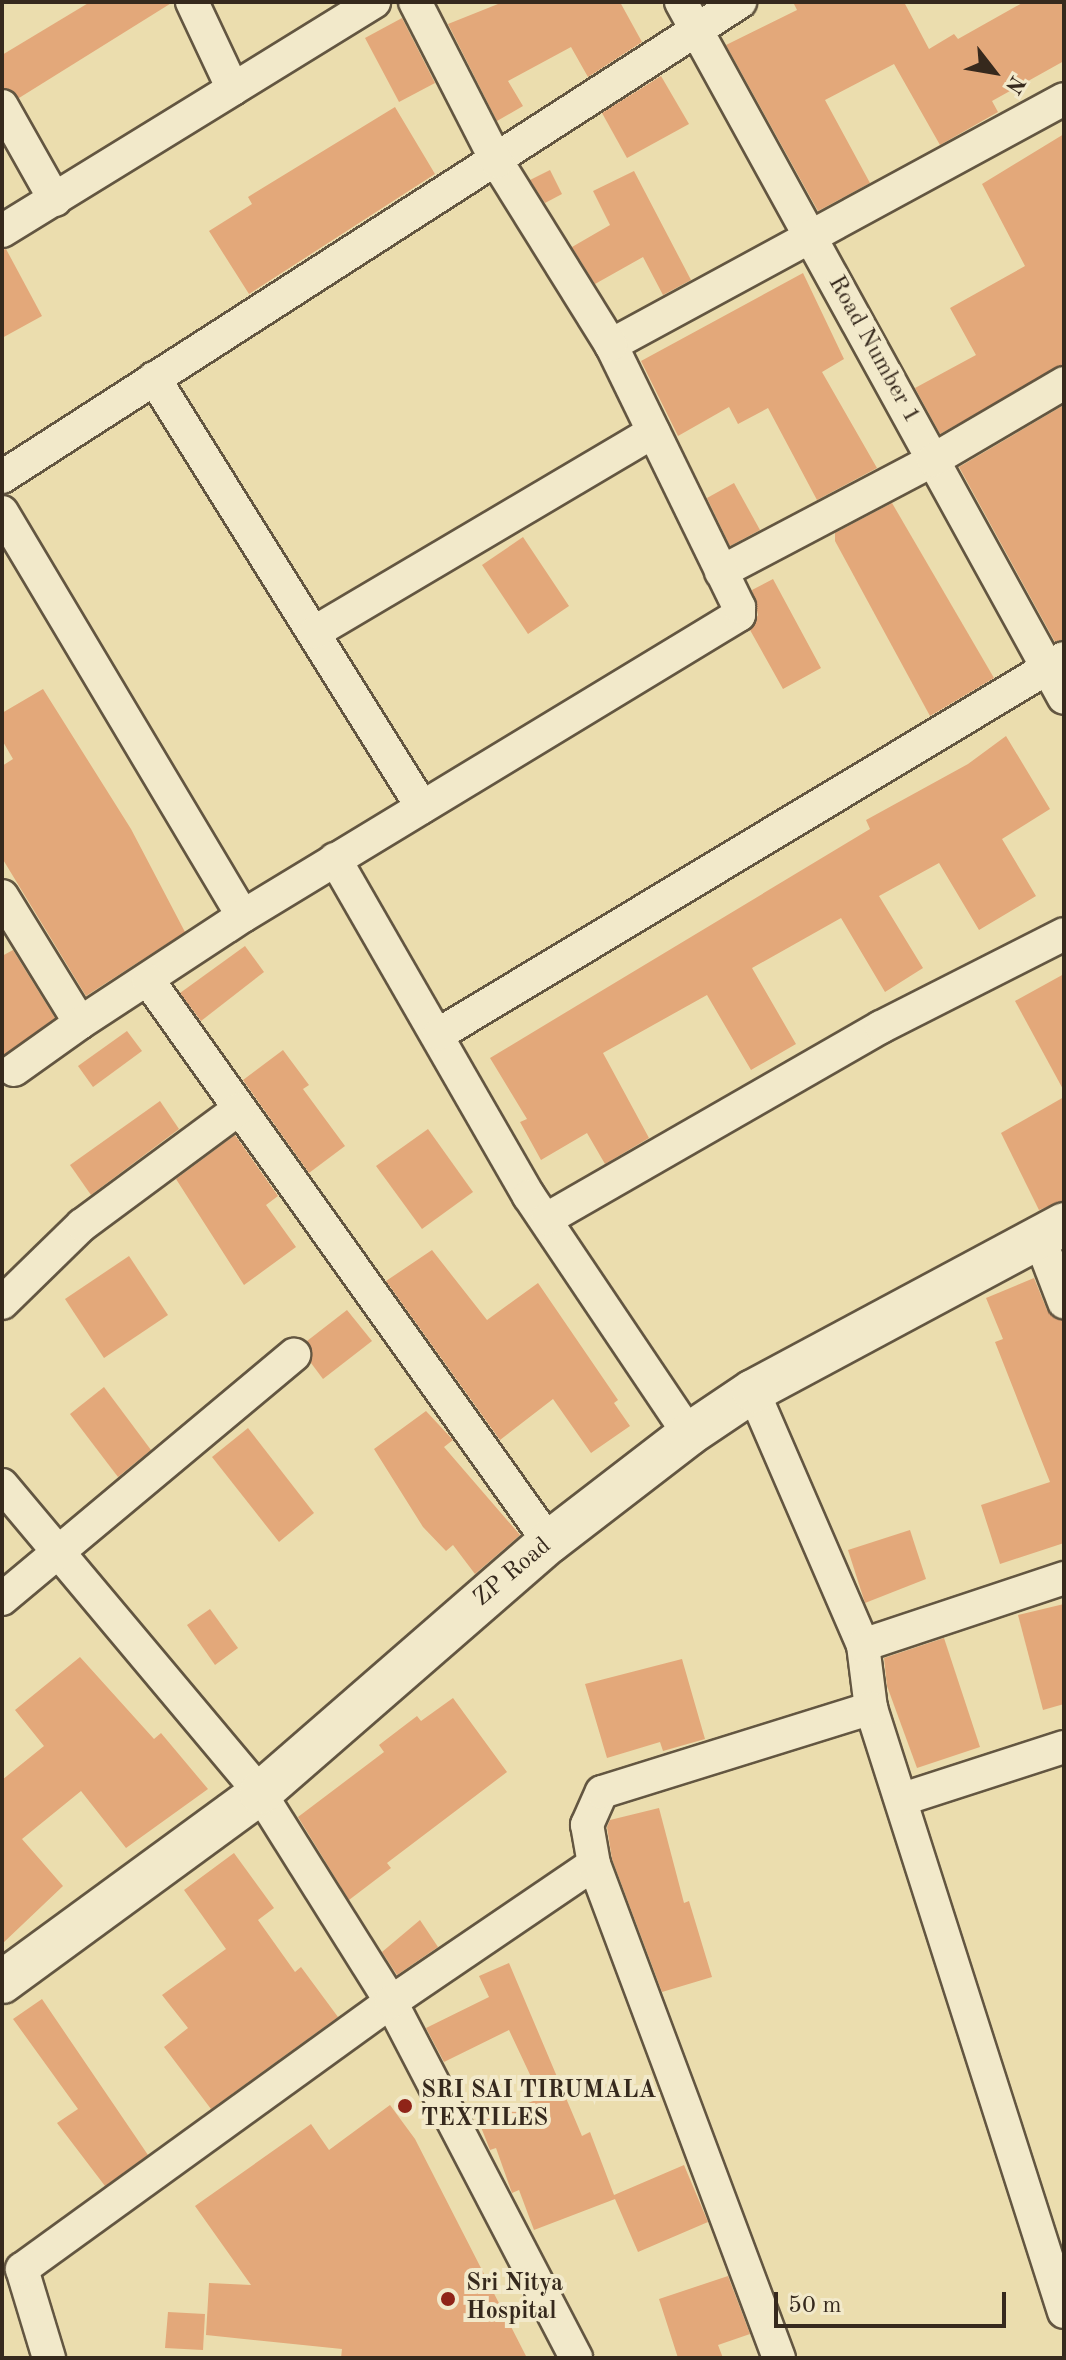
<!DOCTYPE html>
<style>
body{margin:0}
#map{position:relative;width:1066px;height:2360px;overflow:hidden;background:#ebddae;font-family:"Old Standard TT",serif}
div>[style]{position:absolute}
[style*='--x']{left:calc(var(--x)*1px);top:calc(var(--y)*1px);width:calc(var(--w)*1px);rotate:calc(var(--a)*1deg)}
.building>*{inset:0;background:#e3a87a}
.roads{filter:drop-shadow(2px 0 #635641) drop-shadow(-2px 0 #635641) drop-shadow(0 2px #635641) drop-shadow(0 -2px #635641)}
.minor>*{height:32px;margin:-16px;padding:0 16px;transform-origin:16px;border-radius:16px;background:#f2e9ca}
.tertiary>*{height:42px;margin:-21px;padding:0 21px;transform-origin:21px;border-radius:21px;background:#f2e9ca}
.dots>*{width:22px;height:22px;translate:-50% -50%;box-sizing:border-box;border:4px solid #f2e9ca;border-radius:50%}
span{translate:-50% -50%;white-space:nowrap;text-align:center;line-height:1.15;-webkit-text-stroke:8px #f2e9ca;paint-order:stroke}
.street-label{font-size:24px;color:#36291d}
.poi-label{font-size:24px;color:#36291d;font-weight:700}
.left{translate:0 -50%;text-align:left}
.frame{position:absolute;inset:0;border:4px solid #36291d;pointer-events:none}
.north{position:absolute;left:954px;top:32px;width:80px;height:80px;-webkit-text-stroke:6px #f2e9ca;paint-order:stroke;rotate:121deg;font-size:22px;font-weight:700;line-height:32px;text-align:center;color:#36291d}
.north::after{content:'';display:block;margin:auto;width:28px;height:36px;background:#36291d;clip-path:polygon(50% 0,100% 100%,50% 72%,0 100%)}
.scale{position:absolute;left:774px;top:2292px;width:232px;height:36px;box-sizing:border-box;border:4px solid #36291d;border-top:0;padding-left:10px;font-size:24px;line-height:28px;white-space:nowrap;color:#36291d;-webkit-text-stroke:6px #f2e9ca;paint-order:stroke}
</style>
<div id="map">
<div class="building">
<i style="clip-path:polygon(90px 2px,173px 2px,19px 98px,2px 87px,2px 55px)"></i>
<i style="clip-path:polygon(503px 2px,620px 2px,642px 42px,588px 77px,571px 47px,508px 81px,523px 106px,497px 121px,448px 24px)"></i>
<i style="clip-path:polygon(793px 2px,904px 2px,929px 49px,954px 34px,958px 39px,1024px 2px,1064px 2px,1064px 61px,992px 101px,998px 112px,940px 145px,894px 64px,825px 100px,870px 183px,818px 211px,726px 45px,797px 10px)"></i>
<i style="clip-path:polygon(402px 18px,435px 83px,399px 102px,365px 38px)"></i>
<i style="clip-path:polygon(661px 76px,689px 124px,627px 158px,602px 113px)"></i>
<i style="clip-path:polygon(395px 107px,435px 174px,249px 294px,209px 231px,252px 204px,248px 197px)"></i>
<i style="clip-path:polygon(1064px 134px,1064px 364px,940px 434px,915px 388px,976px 355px,950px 308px,1025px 266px,982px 184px)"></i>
<i style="clip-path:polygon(550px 170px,562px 194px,545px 203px,530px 180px)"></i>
<i style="clip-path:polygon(634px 171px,691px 280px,663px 295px,643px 257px,595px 284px,572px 247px,610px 225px,593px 191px)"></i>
<i style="clip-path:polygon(6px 249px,42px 316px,2px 338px,2px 250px)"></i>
<i style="clip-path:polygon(803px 273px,844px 359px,822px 372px,877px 468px,817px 500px,768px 408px,738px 424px,729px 407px,678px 436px,641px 361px)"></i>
<i style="clip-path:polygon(1064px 405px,1064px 639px,1055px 642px,959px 467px)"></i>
<i style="clip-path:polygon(734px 483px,760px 530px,730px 546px,707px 498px)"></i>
<i style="clip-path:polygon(892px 503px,994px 678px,930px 716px,835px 541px,835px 533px)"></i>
<i style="clip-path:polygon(523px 537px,569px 606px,528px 634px,482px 565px)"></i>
<i style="clip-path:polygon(773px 579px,821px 668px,783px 689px,750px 630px,758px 615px,752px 590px)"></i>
<i style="clip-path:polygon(43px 689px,131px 829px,185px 932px,86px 996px,2px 858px,2px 766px,13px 759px,2px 740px,2px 713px)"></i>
<i style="clip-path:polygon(1006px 736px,1050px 809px,1002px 839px,1036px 896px,979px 930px,939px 863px,879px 896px,923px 968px,885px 992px,841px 918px,752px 968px,796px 1044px,751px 1070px,707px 995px,603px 1053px,649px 1138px,605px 1164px,587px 1133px,541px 1160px,520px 1122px,527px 1119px,490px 1058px,870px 829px,866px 820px,968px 764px)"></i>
<i style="clip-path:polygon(245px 946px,264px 972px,201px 1021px,180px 993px)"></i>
<i style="clip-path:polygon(13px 950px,55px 1018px,2px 1056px,2px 956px)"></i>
<i style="clip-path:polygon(1064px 974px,1064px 1091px,1015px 1001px)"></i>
<i style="clip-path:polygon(127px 1031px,142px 1051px,93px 1087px,78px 1066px)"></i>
<i style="clip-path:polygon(283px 1050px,309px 1085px,303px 1089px,345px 1146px,309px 1173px,243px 1080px)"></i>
<i style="clip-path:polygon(1064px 1097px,1064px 1200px,1039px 1210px,1001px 1133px)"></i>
<i style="clip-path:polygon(160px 1101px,179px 1129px,91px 1195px,70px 1165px)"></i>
<i style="clip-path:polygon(428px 1129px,473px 1192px,422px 1229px,376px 1166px)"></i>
<i style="clip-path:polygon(235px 1135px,278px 1196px,266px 1205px,296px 1247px,244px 1285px,176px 1179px)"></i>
<i style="clip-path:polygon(432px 1250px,487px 1320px,538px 1283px,618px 1400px,614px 1403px,630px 1426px,591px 1453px,553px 1399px,500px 1440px,386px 1281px)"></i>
<i style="clip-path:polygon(129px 1256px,168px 1315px,104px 1358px,65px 1299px)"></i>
<i style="clip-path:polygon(1034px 1278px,1047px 1310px,1064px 1321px,1064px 1543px,1000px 1564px,981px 1505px,1050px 1482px,995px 1342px,1003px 1339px,986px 1298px)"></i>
<i style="clip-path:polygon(347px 1310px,372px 1341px,323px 1379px,311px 1363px,307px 1341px)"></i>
<i style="clip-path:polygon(104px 1387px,151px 1450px,118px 1477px,70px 1414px)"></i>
<i style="clip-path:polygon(426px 1411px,453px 1440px,444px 1447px,520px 1535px,475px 1574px,453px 1545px,446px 1551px,423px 1527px,374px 1449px)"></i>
<i style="clip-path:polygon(248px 1428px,314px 1513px,279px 1542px,212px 1457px)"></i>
<i style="clip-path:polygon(910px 1530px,926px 1579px,865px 1603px,848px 1550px)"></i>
<i style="clip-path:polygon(1064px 1604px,1064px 1704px,1043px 1710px,1018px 1615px)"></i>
<i style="clip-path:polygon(210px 1609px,238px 1648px,215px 1665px,187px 1625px)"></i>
<i style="clip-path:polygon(944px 1638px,980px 1747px,917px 1768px,887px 1686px,884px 1658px)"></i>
<i style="clip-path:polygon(80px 1657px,154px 1739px,161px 1733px,208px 1789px,126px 1848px,81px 1791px,22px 1839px,63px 1886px,2px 1944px,2px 1780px,44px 1746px,15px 1710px)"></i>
<i style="clip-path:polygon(682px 1659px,705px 1739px,663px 1751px,660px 1742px,607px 1758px,585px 1684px)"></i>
<i style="clip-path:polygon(453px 1698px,507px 1772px,387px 1863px,391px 1868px,349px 1900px,298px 1817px,384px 1752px,379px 1745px,417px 1716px,421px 1721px)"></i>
<i style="clip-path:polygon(659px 1808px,684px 1903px,689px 1901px,712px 1977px,662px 1992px,612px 1859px,607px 1827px,610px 1820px)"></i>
<i style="clip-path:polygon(234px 1853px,274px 1908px,258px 1920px,295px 1972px,301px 1967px,338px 2017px,211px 2109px,164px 2047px,188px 2028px,162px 1995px,226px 1949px,184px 1890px)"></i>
<i style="clip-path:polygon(420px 1920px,438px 1947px,397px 1975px,382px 1952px)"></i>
<i style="clip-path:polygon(509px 1963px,582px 2136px,590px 2132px,614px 2195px,684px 2165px,708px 2222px,638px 2252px,615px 2199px,534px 2230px,519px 2190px,512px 2193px,496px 2148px,490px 2150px,479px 2122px,541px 2098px,509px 2030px,444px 2062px,426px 2028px,489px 1997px,479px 1976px)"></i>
<i style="clip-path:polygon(42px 1999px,148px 2155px,105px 2186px,57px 2123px,78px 2109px,13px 2019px)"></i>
<i style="clip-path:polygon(390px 2105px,415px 2139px,527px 2358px,341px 2358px,342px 2349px,206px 2335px,209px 2283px,251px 2285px,195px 2206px,311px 2124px,329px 2150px)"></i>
<i style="clip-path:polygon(728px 2276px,750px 2334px,718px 2345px,723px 2358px,678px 2358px,659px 2299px)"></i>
<i style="clip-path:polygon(168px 2312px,205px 2314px,203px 2350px,165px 2348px)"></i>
</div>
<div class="roads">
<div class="minor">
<i style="--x:192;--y:2;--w:96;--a:64.8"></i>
<i style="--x:233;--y:89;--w:166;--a:-31.7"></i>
<i style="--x:681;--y:2;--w:794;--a:61.18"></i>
<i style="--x:2;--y:106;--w:108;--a:60.6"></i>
<i style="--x:2;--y:231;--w:271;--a:-31.6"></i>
<i style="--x:611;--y:345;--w:515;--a:-28.5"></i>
<i style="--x:154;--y:378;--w:506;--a:58.01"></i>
<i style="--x:2;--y:477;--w:878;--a:-32.77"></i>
<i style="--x:2;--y:512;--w:470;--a:59.2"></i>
<i style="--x:721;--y:572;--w:240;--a:-27.8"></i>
<i style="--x:933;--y:460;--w:152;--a:-30.4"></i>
<i style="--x:315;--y:632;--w:393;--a:-30.6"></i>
<i style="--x:335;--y:859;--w:389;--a:60.1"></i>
<i style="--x:529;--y:1196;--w:287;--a:56.1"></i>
<i style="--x:2;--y:896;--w:149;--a:58.4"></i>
<i style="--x:80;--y:1023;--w:195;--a:-33.3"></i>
<i style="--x:243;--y:916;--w:580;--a:-31.25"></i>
<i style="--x:739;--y:615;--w:8;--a:-90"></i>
<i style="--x:739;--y:607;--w:292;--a:-116"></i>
<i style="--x:611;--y:345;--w:216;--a:-121.9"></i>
<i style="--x:497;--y:162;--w:180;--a:-117.1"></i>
<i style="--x:148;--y:980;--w:690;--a:54.49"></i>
<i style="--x:439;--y:1034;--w:729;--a:-31.03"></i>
<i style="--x:14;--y:1070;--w:81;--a:-35.5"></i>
<i style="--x:547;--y:1219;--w:385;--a:-29.9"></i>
<i style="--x:881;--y:1027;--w:205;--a:-26.9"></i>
<i style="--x:1039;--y:1237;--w:70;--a:69"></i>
<i style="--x:2;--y:1303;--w:112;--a:-44.3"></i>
<i style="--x:82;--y:1225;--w:195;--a:-36.5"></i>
<i style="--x:753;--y:1391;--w:277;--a:66.6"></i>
<i style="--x:863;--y:1645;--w:64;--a:82.8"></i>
<i style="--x:871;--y:1708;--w:634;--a:72.28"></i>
<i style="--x:2;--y:1485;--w:402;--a:50"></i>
<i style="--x:260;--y:1793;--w:247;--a:57.9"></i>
<i style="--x:391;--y:2002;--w:401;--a:62.5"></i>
<i style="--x:2;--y:1599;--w:381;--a:-39.9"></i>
<i style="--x:863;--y:1645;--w:212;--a:-18.4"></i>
<i style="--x:903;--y:1799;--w:169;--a:-17.9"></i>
<i style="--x:49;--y:2358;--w:93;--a:-106.9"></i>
<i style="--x:22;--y:2269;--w:455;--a:-35.9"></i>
<i style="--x:391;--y:2002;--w:245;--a:-34.2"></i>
<i style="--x:779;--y:2358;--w:528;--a:-110.53"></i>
<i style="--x:594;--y:1864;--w:40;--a:-100"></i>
<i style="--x:587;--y:1825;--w:36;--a:-66"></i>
<i style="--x:602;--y:1792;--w:282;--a:-17.3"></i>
</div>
<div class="tertiary">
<i style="--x:2;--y:1982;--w:320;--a:-36.2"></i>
<i style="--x:260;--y:1793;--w:383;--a:-41"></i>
<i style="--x:549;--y:1542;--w:177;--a:-37.6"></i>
<i style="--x:689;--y:1434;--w:77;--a:-33.9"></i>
<i style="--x:753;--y:1391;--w:353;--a:-28.2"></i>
</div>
</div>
<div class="dots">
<i style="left:405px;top:2106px;background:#8f2418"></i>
<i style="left:448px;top:2299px;background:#8f2418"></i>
</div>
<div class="street-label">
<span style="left:873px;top:350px;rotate:61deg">Road Number 1</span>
<span style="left:513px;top:1573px;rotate:-40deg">ZP Road</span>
</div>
<div class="poi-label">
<span class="left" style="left:421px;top:2106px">SRI SAI TIRUMALA<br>TEXTILES</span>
<span class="left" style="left:466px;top:2299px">Sri Nitya<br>Hospital</span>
</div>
<div class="frame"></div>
<div class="north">N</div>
<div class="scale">50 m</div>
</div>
